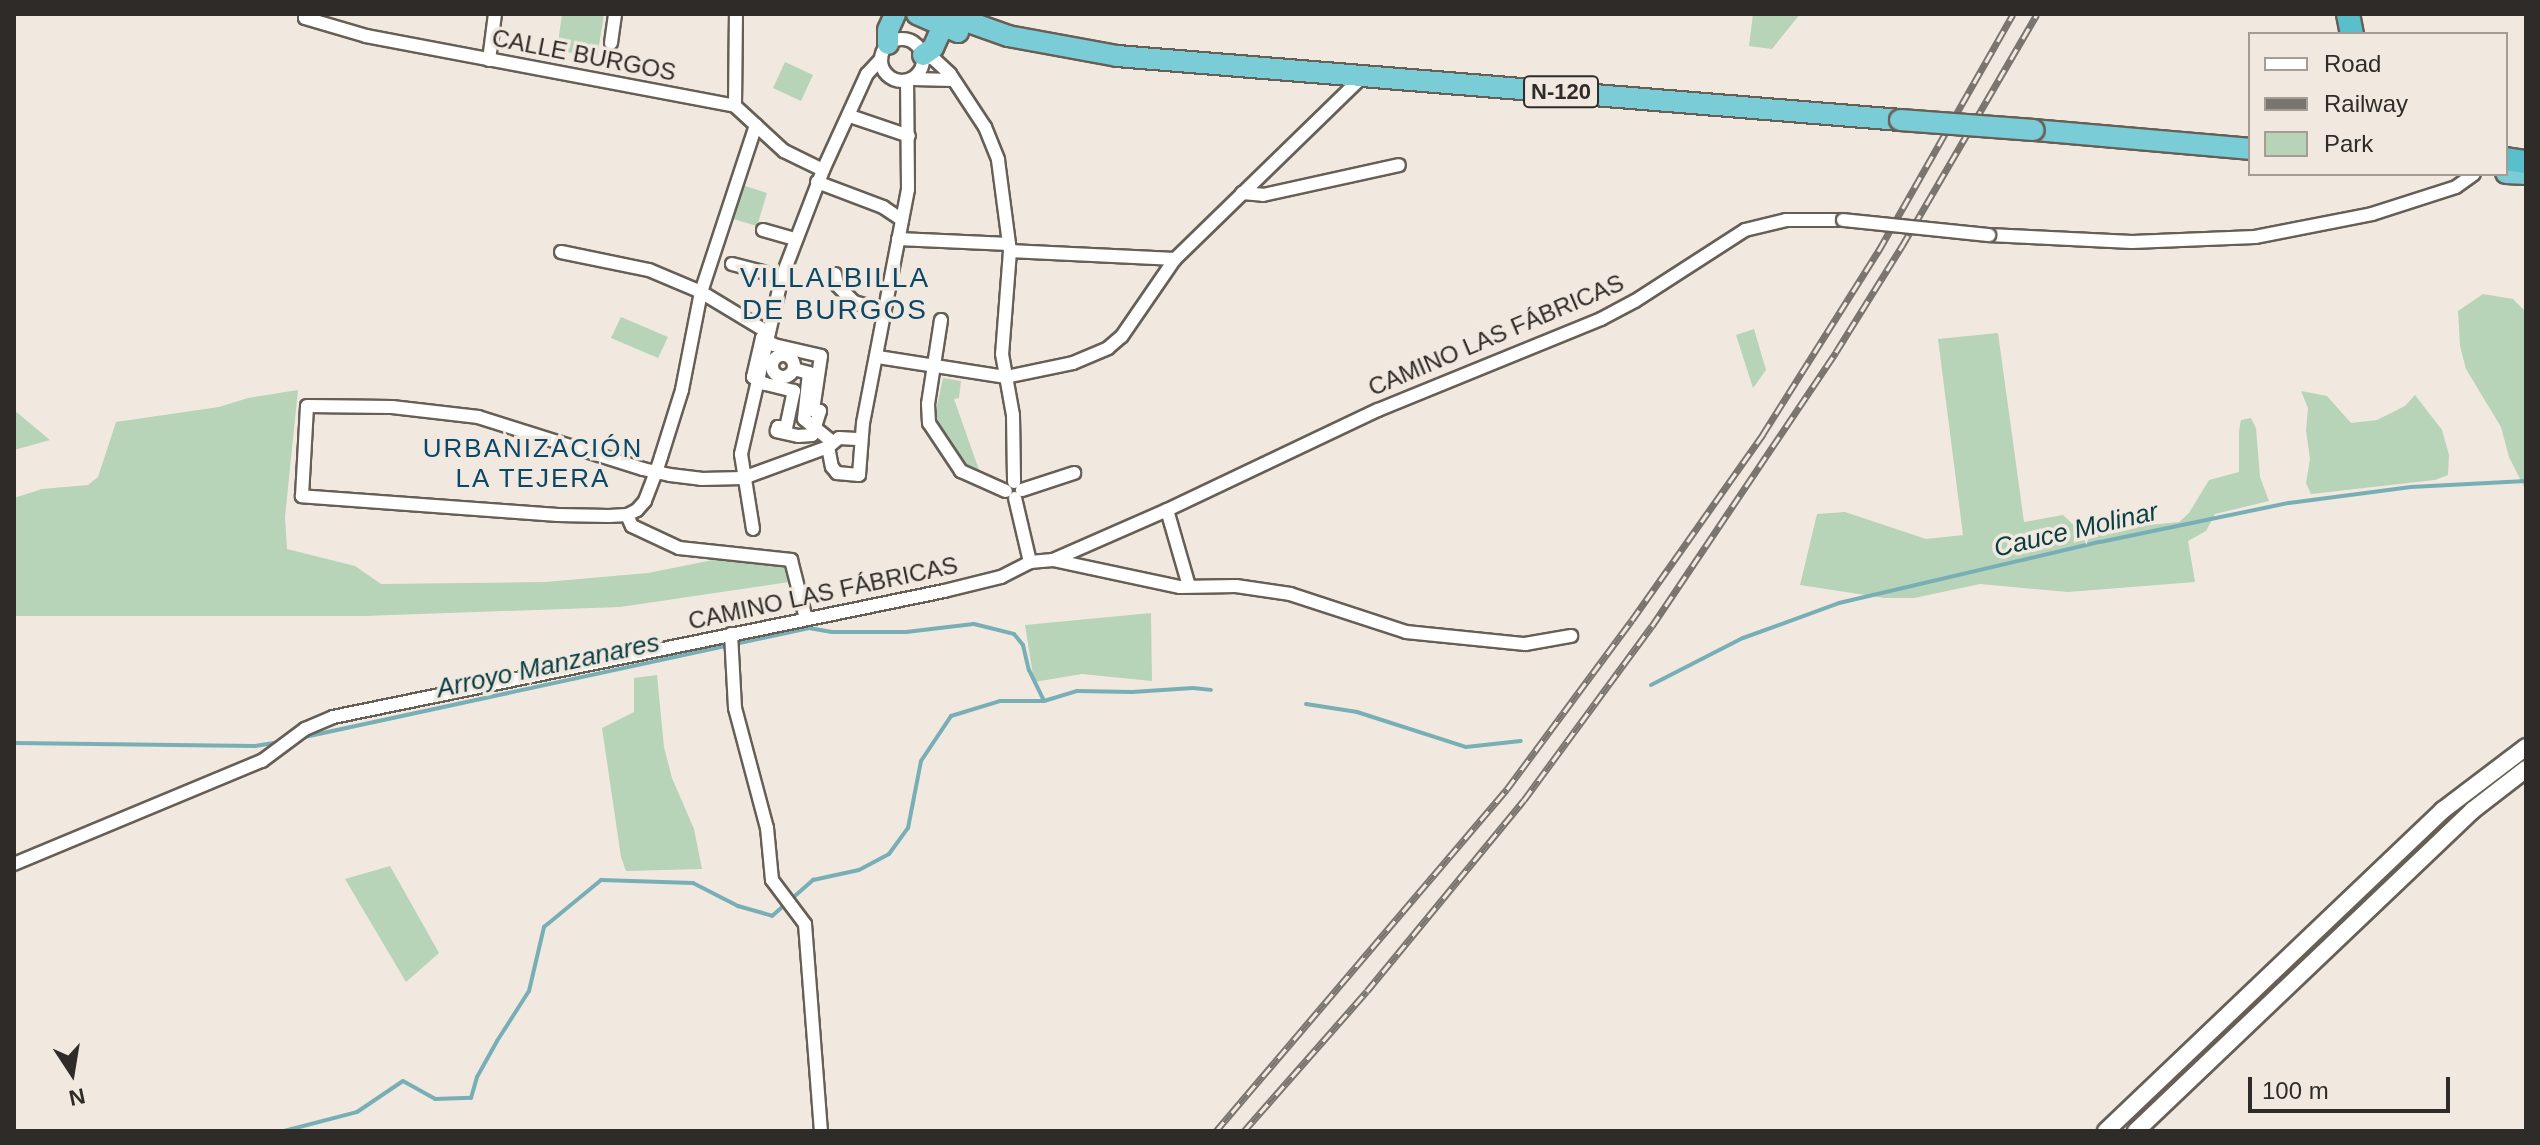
<!DOCTYPE html>
<meta charset="utf-8">
<style>
body{margin:0}
#map{position:relative;width:2540px;height:1145px;overflow:hidden;background:#f1e9df;font-family:Arial,sans-serif}
div>[style]{position:absolute}
[style*='--x']{left:calc(var(--x)*1px);top:calc(var(--y)*1px);width:calc(var(--w)*1px);rotate:calc(var(--a)*1deg)}
.green>*{inset:0;background:#b7d3b8}
.stream>*{height:4px;margin:-2px;padding:0 2px;transform-origin:2px;border-radius:2px;background:#78afb6}
.roads{filter:drop-shadow(2px 0 #665f56) drop-shadow(-2px 0 #665f56) drop-shadow(0 2px #665f56) drop-shadow(0 -2px #665f56)}
.minor>*{height:12px;margin:-6px;padding:0 6px;transform-origin:6px;border-radius:6px;background:#fff}
.minor>.ring{margin:-6px;padding:0;box-sizing:content-box;background:none;border:12px solid #fff;border-radius:50%}
.secondary>*{height:16px;margin:-8px;padding:0 8px;transform-origin:8px;border-radius:8px;background:#fff}
.trunk>*{height:20px;margin:-10px;padding:0 10px;transform-origin:10px;border-radius:10px;background:#7accd6}
.motorway>*{height:22px;margin:-11px;padding:0 11px;transform-origin:11px;border-radius:11px;background:#58bfcb}
.rail>*{height:7px;margin-top:-3.5px;transform-origin:0;background:repeating-linear-gradient(90deg,#f1e9df 0 12px,#7a756f 0 24px);box-sizing:border-box;border-block:2px solid #7a756f}
.bridges{filter:drop-shadow(2px 0 #665f56) drop-shadow(-2px 0 #665f56) drop-shadow(0 2px #665f56) drop-shadow(0 -2px #665f56)}
.minor-bridge>*{height:12px;margin:-6px;padding:0 6px;transform-origin:6px;border-radius:6px;background:#fff}
.trunk-bridge>*{height:20px;margin:-10px;padding:0 10px;transform-origin:10px;border-radius:10px;background:#7accd6}
span{translate:-50% -50%;white-space:nowrap;text-align:center;line-height:1.15;-webkit-text-stroke:7px #f1e9df;paint-order:stroke}
.shield-label span{padding:2px 6px;background:#f1e9df;border:2px solid;border-radius:6px;-webkit-text-stroke-width:0}
.shield-label{font-size:22px;color:#2e2b28;font-weight:700}
.street-label{font-size:24px;color:#2e2b28}
.neighbourhood-label{font-size:26px;color:#0a4768;letter-spacing:2px}
.water-label{font-size:26px;color:#073d43;font-style:italic}
.quarter-label{font-size:28px;color:#0a4768;letter-spacing:2px}
.frame{position:absolute;inset:0;border:16px solid #2e2b28;pointer-events:none}
.legend{position:absolute;left:2248px;top:32px;width:260px;height:144px;box-sizing:border-box;background:#f1e9df;border:2px solid #a39d96;margin:0;padding:10px 14px;list-style:none;font-size:24px;color:#2e2b28}
.legend li{display:flex;align-items:center;gap:16px;height:40px}
.legend b{width:40px;border:2px solid #a39d96}
.north{position:absolute;left:32px;top:1033px;width:80px;height:80px;-webkit-text-stroke:6px #f1e9df;paint-order:stroke;rotate:168deg;font-size:22px;font-weight:700;line-height:32px;text-align:center;color:#2e2b28}
.north::after{content:'';display:block;margin:auto;width:28px;height:36px;background:#2e2b28;clip-path:polygon(50% 0,100% 100%,50% 72%,0 100%)}
.scale{position:absolute;left:2248px;top:1077px;width:202px;height:36px;box-sizing:border-box;border:4px solid #2e2b28;border-top:0;padding-left:10px;font-size:24px;line-height:28px;white-space:nowrap;color:#2e2b28;-webkit-text-stroke:6px #f1e9df;paint-order:stroke}
</style>
<div id="map">
<div class="green">
<i style="clip-path:polygon(562px 14px,604px 14px,597px 58px,557px 50px)"></i>
<i style="clip-path:polygon(1753px 14px,1800px 14px,1772px 49px,1749px 46px)"></i>
<i style="clip-path:polygon(785px 62px,813px 75px,801px 101px,773px 88px)"></i>
<i style="clip-path:polygon(742px 185px,767px 193px,757px 226px,730px 218px)"></i>
<i style="clip-path:polygon(2483px 294px,2513px 299px,2526px 312px,2526px 491px,2509px 457px,2501px 427px,2466px 369px,2460px 346px,2458px 311px)"></i>
<i style="clip-path:polygon(621px 317px,668px 337px,658px 358px,611px 338px)"></i>
<i style="clip-path:polygon(1754px 329px,1766px 370px,1753px 388px,1736px 335px)"></i>
<i style="clip-path:polygon(1998px 333px,2024px 522px,2063px 515px,2081px 532px,2179px 522px,2189px 513px,2209px 480px,2239px 472px,2239px 431px,2241px 420px,2251px 418px,2256px 428px,2260px 477px,2269px 501px,2215px 514px,2206px 531px,2188px 541px,2195px 582px,2068px 592px,1980px 584px,1914px 598px,1885px 598px,1800px 585px,1817px 514px,1845px 512px,1926px 539px,1963px 535px,1938px 339px)"></i>
<i style="clip-path:polygon(943px 378px,961px 381px,959px 398px,954px 399px,979px 470px,962px 462px,938px 426px,936px 411px)"></i>
<i style="clip-path:polygon(298px 390px,285px 517px,287px 549px,355px 566px,381px 584px,545px 582px,648px 573px,713px 560px,784px 563px,791px 567px,796px 581px,620px 607px,364px 616px,14px 616px,14px 498px,42px 489px,88px 485px,98px 477px,116px 422px,219px 407px,248px 398px)"></i>
<i style="clip-path:polygon(2301px 391px,2327px 396px,2351px 423px,2377px 420px,2405px 406px,2415px 395px,2442px 430px,2449px 455px,2448px 475px,2435px 480px,2311px 494px,2306px 483px,2310px 459px,2306px 430px,2308px 408px)"></i>
<i style="clip-path:polygon(14px 410px,50px 440px,14px 450px)"></i>
<i style="clip-path:polygon(1151px 613px,1152px 681px,1082px 674px,1034px 682px,1025px 625px)"></i>
<i style="clip-path:polygon(657px 675px,664px 747px,672px 778px,694px 829px,702px 869px,626px 871px,621px 857px,602px 728px,634px 712px,634px 678px)"></i>
<i style="clip-path:polygon(390px 866px,439px 953px,406px 982px,345px 879px)"></i>
</div>
<div class="stream">
<i style="--x:1651;--y:685;--w:103;--a:-27.1"></i>
<i style="--x:1743;--y:638;--w:102;--a:-20"></i>
<i style="--x:1839;--y:603;--w:268;--a:-13.2"></i>
<i style="--x:2100;--y:542;--w:193;--a:-11.7"></i>
<i style="--x:2289;--y:503;--w:123;--a:-7.5"></i>
<i style="--x:2411;--y:487;--w:115;--a:-3"></i>
<i style="--x:1306;--y:704;--w:52;--a:8.9"></i>
<i style="--x:1357;--y:712;--w:114;--a:17.8"></i>
<i style="--x:1466;--y:747;--w:55;--a:-6.2"></i>
<i style="--x:300;--y:738;--w:521;--a:-12.19"></i>
<i style="--x:809;--y:628;--w:23;--a:10"></i>
<i style="--x:832;--y:632;--w:74;--a:0"></i>
<i style="--x:906;--y:632;--w:68;--a:-6.7"></i>
<i style="--x:974;--y:624;--w:41;--a:14"></i>
<i style="--x:1014;--y:634;--w:14;--a:51"></i>
<i style="--x:1023;--y:645;--w:26;--a:77"></i>
<i style="--x:1029;--y:670;--w:34;--a:64"></i>
<i style="--x:14;--y:743;--w:241;--a:0.7"></i>
<i style="--x:255;--y:746;--w:24;--a:-9"></i>
<i style="--x:284;--y:1131;--w:75;--a:-14.6"></i>
<i style="--x:357;--y:1112;--w:55;--a:-34"></i>
<i style="--x:403;--y:1081;--w:37;--a:29"></i>
<i style="--x:435;--y:1099;--w:36;--a:-2"></i>
<i style="--x:471;--y:1098;--w:22;--a:-74"></i>
<i style="--x:477;--y:1077;--w:41;--a:-60.9"></i>
<i style="--x:497;--y:1041;--w:59;--a:-57.4"></i>
<i style="--x:529;--y:991;--w:66;--a:-76.8"></i>
<i style="--x:544;--y:927;--w:74;--a:-39.5"></i>
<i style="--x:601;--y:880;--w:92;--a:1.9"></i>
<i style="--x:693;--y:883;--w:51;--a:27.1"></i>
<i style="--x:738;--y:906;--w:35;--a:16"></i>
<i style="--x:772;--y:916;--w:55;--a:-41.3"></i>
<i style="--x:813;--y:880;--w:47;--a:-12.3"></i>
<i style="--x:859;--y:870;--w:34;--a:-28"></i>
<i style="--x:889;--y:854;--w:32;--a:-54"></i>
<i style="--x:908;--y:828;--w:68;--a:-79"></i>
<i style="--x:921;--y:761;--w:54;--a:-56.3"></i>
<i style="--x:951;--y:716;--w:51;--a:-17"></i>
<i style="--x:1000;--y:701;--w:44;--a:0"></i>
<i style="--x:1044;--y:701;--w:34;--a:-17"></i>
<i style="--x:1077;--y:691;--w:55;--a:1"></i>
<i style="--x:1132;--y:692;--w:61;--a:-3.8"></i>
<i style="--x:1193;--y:688;--w:18;--a:6"></i>
</div>
<div class="roads">
<div class="minor">
<i style="--x:305;--y:14;--w:4;--a:90"></i>
<i style="--x:305;--y:18;--w:64;--a:16.4"></i>
<i style="--x:366;--y:36;--w:376;--a:10.7"></i>
<i style="--x:735;--y:106;--w:67;--a:42.6"></i>
<i style="--x:784;--y:151;--w:43;--a:26"></i>
<i class="ring" style="left:881px;top:39px;width:30px;height:30px"></i>
<i style="--x:611;--y:43;--w:29;--a:-82"></i>
<i style="--x:923;--y:55;--w:12;--a:20"></i>
<i style="--x:934;--y:59;--w:22;--a:43"></i>
<i style="--x:950;--y:74;--w:64;--a:56.6"></i>
<i style="--x:985;--y:127;--w:35;--a:68"></i>
<i style="--x:998;--y:160;--w:92;--a:82.5"></i>
<i style="--x:1010;--y:251;--w:103;--a:94.4"></i>
<i style="--x:1002;--y:354;--w:62;--a:79.8"></i>
<i style="--x:1013;--y:415;--w:67;--a:89.1"></i>
<i style="--x:489;--y:60;--w:46;--a:-82.6"></i>
<i style="--x:913;--y:79;--w:40;--a:1.4"></i>
<i style="--x:735;--y:106;--w:92;--a:-89.4"></i>
<i style="--x:850;--y:116;--w:62;--a:18.7"></i>
<i style="--x:756;--y:125;--w:176;--a:108.2"></i>
<i style="--x:701;--y:292;--w:100;--a:101"></i>
<i style="--x:682;--y:390;--w:70;--a:107.4"></i>
<i style="--x:661;--y:457;--w:16;--a:108"></i>
<i style="--x:656;--y:472;--w:31;--a:111"></i>
<i style="--x:645;--y:501;--w:12;--a:132"></i>
<i style="--x:637;--y:510;--w:11;--a:153"></i>
<i style="--x:627;--y:515;--w:18;--a:177"></i>
<i style="--x:609;--y:516;--w:51;--a:-178.9"></i>
<i style="--x:558;--y:515;--w:257;--a:-175.8"></i>
<i style="--x:302;--y:496;--w:90;--a:-86.8"></i>
<i style="--x:307;--y:406;--w:85;--a:0.7"></i>
<i style="--x:392;--y:407;--w:87;--a:6.6"></i>
<i style="--x:478;--y:417;--w:173;--a:17.5"></i>
<i style="--x:643;--y:469;--w:13;--a:13"></i>
<i style="--x:656;--y:472;--w:14;--a:12"></i>
<i style="--x:670;--y:475;--w:31;--a:7"></i>
<i style="--x:701;--y:479;--w:42;--a:-1.4"></i>
<i style="--x:743;--y:478;--w:90;--a:-20"></i>
<i style="--x:828;--y:447;--w:20;--a:79"></i>
<i style="--x:832;--y:467;--w:8;--a:50"></i>
<i style="--x:837;--y:473;--w:22;--a:5"></i>
<i style="--x:859;--y:475;--w:52;--a:-85.6"></i>
<i style="--x:863;--y:423;--w:238;--a:-79.1"></i>
<i style="--x:908;--y:189;--w:108;--a:-90.5"></i>
<i style="--x:817;--y:182;--w:71;--a:20.7"></i>
<i style="--x:883;--y:207;--w:23;--a:34"></i>
<i style="--x:1242;--y:193;--w:21;--a:5"></i>
<i style="--x:1263;--y:195;--w:139;--a:-12.4"></i>
<i style="--x:763;--y:230;--w:32;--a:16"></i>
<i style="--x:1989;--y:235;--w:143;--a:2.8"></i>
<i style="--x:2132;--y:242;--w:123;--a:-2.3"></i>
<i style="--x:2255;--y:237;--w:119;--a:-11.1"></i>
<i style="--x:2372;--y:214;--w:88;--a:-17.8"></i>
<i style="--x:2456;--y:187;--w:22;--a:-36"></i>
<i style="--x:898;--y:239;--w:111;--a:2.6"></i>
<i style="--x:1010;--y:251;--w:165;--a:2.8"></i>
<i style="--x:561;--y:252;--w:90;--a:11.6"></i>
<i style="--x:649;--y:270;--w:56;--a:22.9"></i>
<i style="--x:701;--y:292;--w:79;--a:31.1"></i>
<i style="--x:732;--y:264;--w:52;--a:14.6"></i>
<i style="--x:835;--y:274;--w:11;--a:80"></i>
<i style="--x:837;--y:285;--w:24;--a:45"></i>
<i style="--x:854;--y:302;--w:32;--a:16"></i>
<i style="--x:941;--y:320;--w:85;--a:98.8"></i>
<i style="--x:928;--y:404;--w:19;--a:87"></i>
<i style="--x:929;--y:423;--w:58;--a:56.3"></i>
<i style="--x:961;--y:471;--w:49;--a:24"></i>
<i style="--x:762;--y:338;--w:14;--a:30"></i>
<i style="--x:774;--y:345;--w:48;--a:13.2"></i>
<i style="--x:821;--y:356;--w:55;--a:98.4"></i>
<i style="--x:813;--y:410;--w:7;--a:8"></i>
<i style="--x:820;--y:411;--w:25;--a:108"></i>
<i style="--x:812;--y:435;--w:14;--a:176"></i>
<i style="--x:798;--y:436;--w:22;--a:-167"></i>
<i style="--x:777;--y:431;--w:4;--a:-76"></i>
<i style="--x:778;--y:427;--w:8;--a:7"></i>
<i style="--x:786;--y:428;--w:38;--a:-78"></i>
<i style="--x:794;--y:391;--w:30;--a:-166"></i>
<i style="--x:765;--y:384;--w:14;--a:-150"></i>
<i style="--x:753;--y:377;--w:40;--a:-77"></i>
<i class="ring" style="left:772px;top:355px;width:10px;height:10px"></i>
<i style="--x:878;--y:357;--w:130;--a:8.9"></i>
<i style="--x:1006;--y:377;--w:68;--a:-11.8"></i>
<i style="--x:1073;--y:363;--w:38;--a:-23"></i>
<i style="--x:1108;--y:348;--w:18;--a:-41"></i>
<i style="--x:1122;--y:336;--w:93;--a:-55.5"></i>
<i style="--x:1175;--y:259;--w:264;--a:-44.2"></i>
<i style="--x:794;--y:369;--w:16;--a:15"></i>
<i style="--x:809;--y:373;--w:46;--a:96.2"></i>
<i style="--x:804;--y:419;--w:35;--a:39"></i>
<i style="--x:828;--y:447;--w:14;--a:-39"></i>
<i style="--x:839;--y:438;--w:22;--a:3"></i>
<i style="--x:1022;--y:490;--w:55;--a:-18.1"></i>
<i style="--x:1015;--y:498;--w:66;--a:76.8"></i>
<i style="--x:1167;--y:510;--w:79;--a:73.9"></i>
<i style="--x:627;--y:515;--w:12;--a:66"></i>
<i style="--x:632;--y:526;--w:52;--a:25.1"></i>
<i style="--x:679;--y:548;--w:113;--a:6.1"></i>
<i style="--x:791;--y:560;--w:61;--a:75.7"></i>
<i style="--x:753;--y:529;--w:76;--a:-99.1"></i>
<i style="--x:741;--y:454;--w:182;--a:-77"></i>
<i style="--x:782;--y:277;--w:115;--a:-69"></i>
<i style="--x:823;--y:170;--w:106;--a:-65.4"></i>
<i style="--x:867;--y:74;--w:21;--a:-47"></i>
<i style="--x:1053;--y:560;--w:130;--a:12"></i>
<i style="--x:1180;--y:587;--w:56;--a:-1"></i>
<i style="--x:1236;--y:586;--w:55;--a:8.4"></i>
<i style="--x:1290;--y:594;--w:122;--a:18.1"></i>
<i style="--x:1406;--y:632;--w:120;--a:5.8"></i>
<i style="--x:1525;--y:644;--w:47;--a:-9.9"></i>
<i style="--x:731;--y:634;--w:74;--a:86.9"></i>
<i style="--x:735;--y:708;--w:124;--a:75.1"></i>
<i style="--x:767;--y:828;--w:52;--a:84.5"></i>
<i style="--x:772;--y:880;--w:55;--a:53.1"></i>
<i style="--x:805;--y:924;--w:208;--a:85.6"></i>
<i style="--x:14;--y:864;--w:269;--a:-22.6"></i>
<i style="--x:262;--y:761;--w:54;--a:-36.7"></i>
<i style="--x:305;--y:729;--w:30;--a:-23"></i>
<i style="--x:333;--y:717;--w:624;--a:-11.65"></i>
<i style="--x:944;--y:591;--w:59;--a:-13.8"></i>
<i style="--x:1001;--y:577;--w:33;--a:-27"></i>
<i style="--x:1030;--y:562;--w:23;--a:-5"></i>
<i style="--x:1053;--y:560;--w:124;--a:-23.7"></i>
<i style="--x:1167;--y:510;--w:233;--a:-25.4"></i>
<i style="--x:1378;--y:410;--w:241;--a:-22.2"></i>
<i style="--x:1601;--y:319;--w:38;--a:-28"></i>
<i style="--x:1635;--y:301;--w:131;--a:-32.8"></i>
<i style="--x:1745;--y:230;--w:42;--a:-13.7"></i>
<i style="--x:1786;--y:220;--w:57;--a:0"></i>
</div>
<div class="secondary">
<i style="--x:2106;--y:1131;--w:465;--a:-43.6"></i>
<i style="--x:2443;--y:810;--w:104;--a:-37.2"></i>
<i style="--x:2136;--y:1131;--w:465;--a:-43.6"></i>
<i style="--x:2473;--y:810;--w:67;--a:-37.7"></i>
</div>
<div class="trunk">
<i style="--x:917;--y:14;--w:45;--a:23.7"></i>
<i style="--x:946;--y:14;--w:66;--a:19.5"></i>
<i style="--x:1008;--y:36;--w:111;--a:10.4"></i>
<i style="--x:1117;--y:56;--w:786;--a:4.67"></i>
<i style="--x:888;--y:44;--w:14;--a:-90"></i>
<i style="--x:888;--y:30;--w:17;--a:-66"></i>
<i style="--x:923;--y:55;--w:12;--a:-35"></i>
<i style="--x:933;--y:48;--w:24;--a:-66"></i>
<i style="--x:2034;--y:130;--w:217;--a:5"></i>
<i style="--x:2506;--y:173;--w:20;--a:3"></i>
</div>
<div class="motorway">
<i style="--x:2348;--y:14;--w:20;--a:79"></i>
<i style="--x:2506;--y:159;--w:20;--a:9"></i>
</div>
</div>
<div class="rail">
<i style="--x:1216;--y:1131;--w:449;--a:-49.6"></i>
<i style="--x:1507;--y:789;--w:210;--a:-53.5"></i>
<i style="--x:1632;--y:620;--w:228;--a:-54.8"></i>
<i style="--x:1763;--y:434;--w:218;--a:-57.8"></i>
<i style="--x:1879;--y:250;--w:271;--a:-60.4"></i>
<i style="--x:1244;--y:1131;--w:186;--a:-48.7"></i>
<i style="--x:1367;--y:991;--w:247;--a:-50.6"></i>
<i style="--x:1524;--y:800;--w:216;--a:-53.7"></i>
<i style="--x:1652;--y:626;--w:330;--a:-56.1"></i>
<i style="--x:1836;--y:352;--w:125;--a:-58.1"></i>
<i style="--x:1902;--y:246;--w:268;--a:-59.8"></i>
</div>
<div class="bridges">
<div class="minor-bridge">
<i style="--x:1843;--y:220;--w:147;--a:5.9"></i>
</div>
<div class="trunk-bridge">
<i style="--x:1900;--y:120;--w:134;--a:4.3"></i>
</div>
</div>
<div class="shield-label">
<span style="left:1561px;top:92px">N-120</span>
</div>
<div class="street-label">
<span style="left:584px;top:55px;rotate:11deg">CALLE BURGOS</span>
<span style="left:1496px;top:335px;rotate:-23deg">CAMINO LAS FÁBRICAS</span>
<span style="left:823px;top:593px;rotate:-12deg">CAMINO LAS FÁBRICAS</span>
</div>
<div class="neighbourhood-label">
<span style="left:533px;top:464px">URBANIZACIÓN<br>LA TEJERA</span>
</div>
<div class="water-label">
<span style="left:2076px;top:530px;rotate:-13deg">Cauce Molinar</span>
<span style="left:548px;top:666px;rotate:-12deg">Arroyo Manzanares</span>
</div>
<div class="quarter-label">
<span style="left:835px;top:294px">VILLALBILLA<br>DE BURGOS</span>
</div>
<div class="frame"></div>
<ul class="legend">
<li><b style="height:10px;background:#fff"></b>Road</li>
<li><b style="height:10px;background:#7a756f"></b>Railway</li>
<li><b style="height:22px;background:#b7d3b8"></b>Park</li>
</ul>
<div class="north">N</div>
<div class="scale">100 m</div>
</div>
